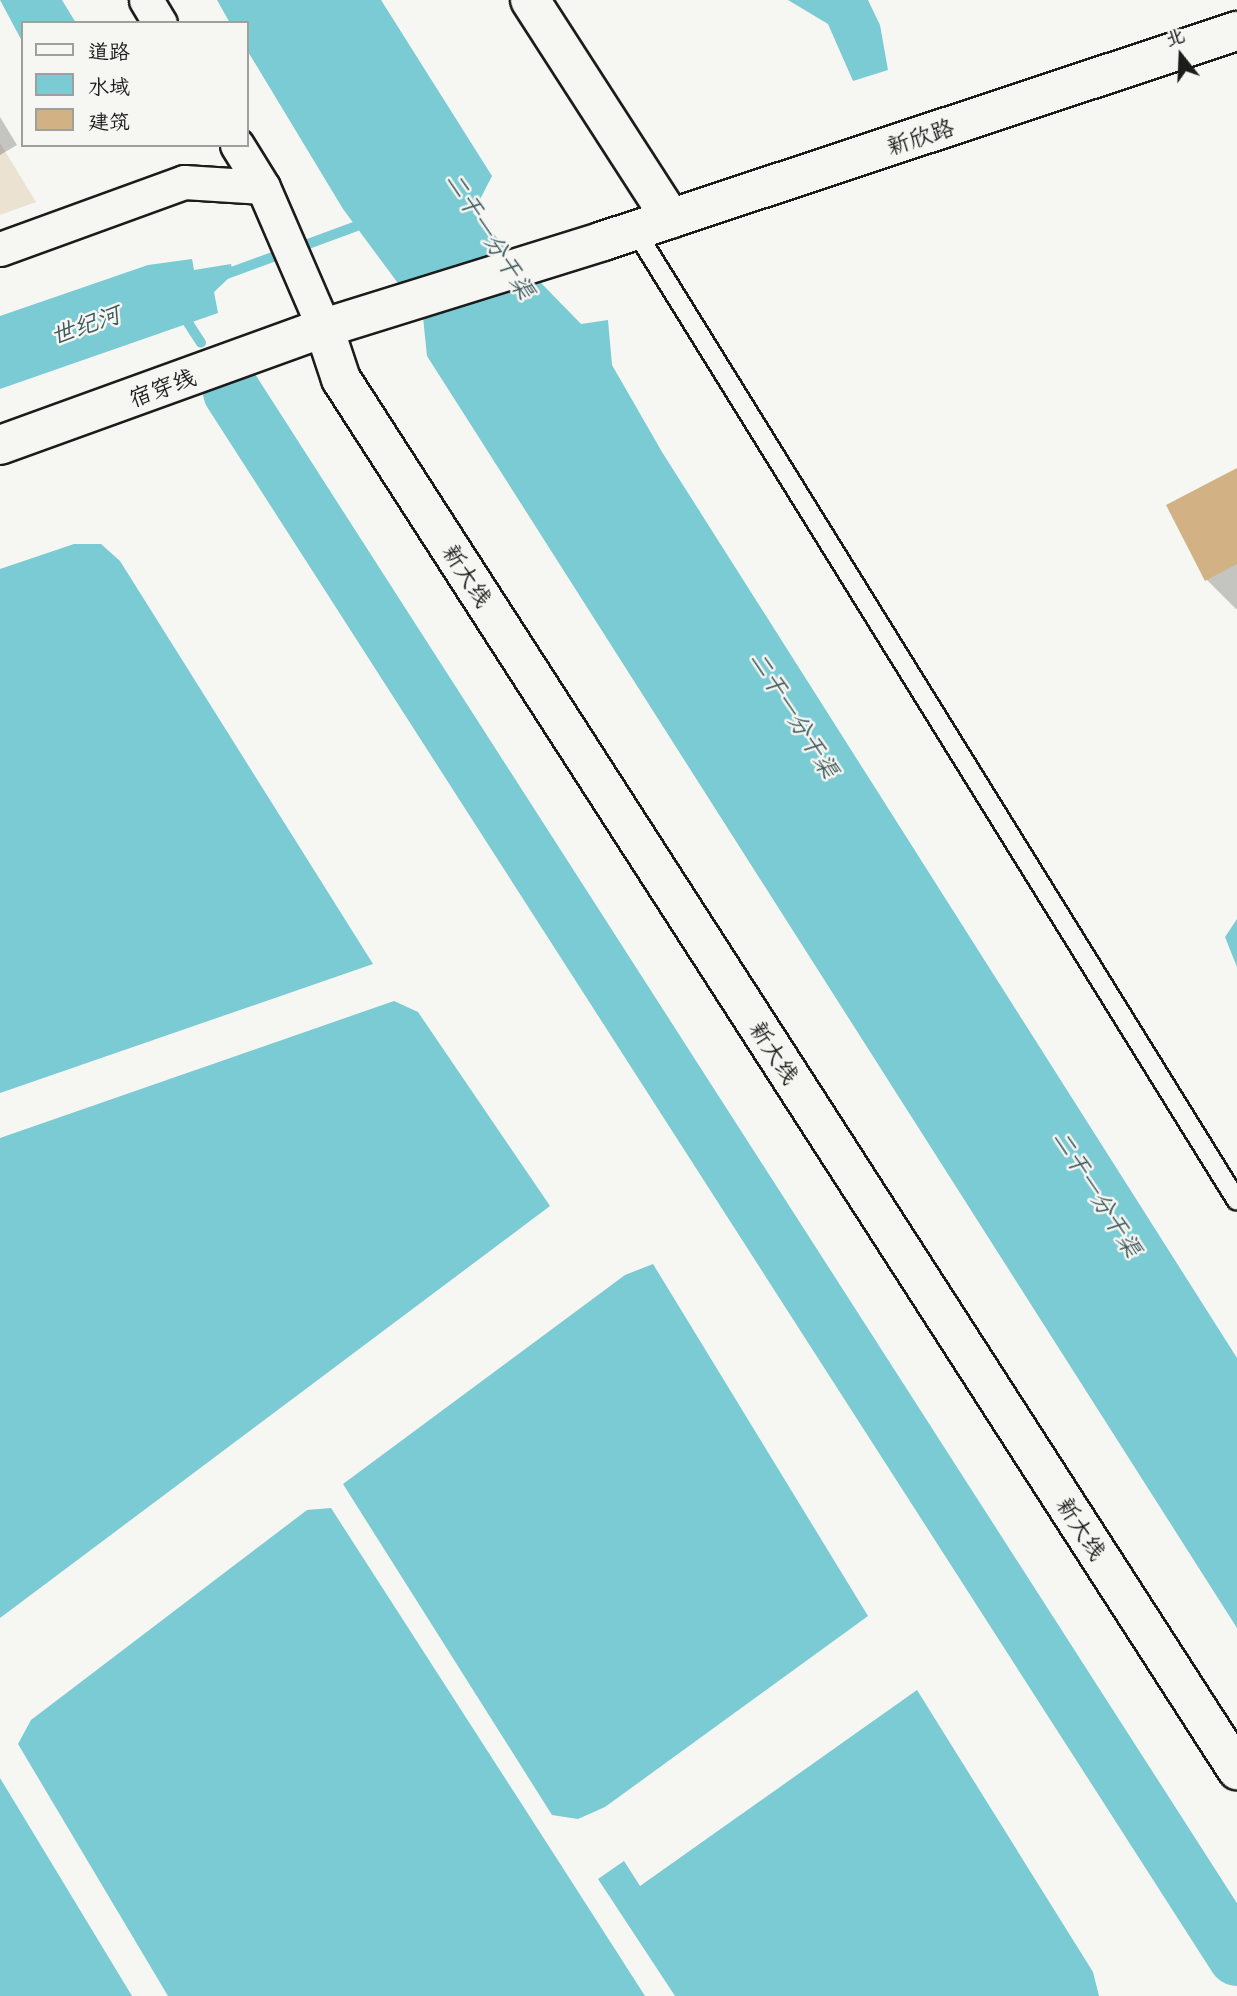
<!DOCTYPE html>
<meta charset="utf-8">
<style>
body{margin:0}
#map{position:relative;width:1237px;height:1996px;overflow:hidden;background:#f6f6f2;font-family:"Playpen Sans","LXGW WenKai TC",sans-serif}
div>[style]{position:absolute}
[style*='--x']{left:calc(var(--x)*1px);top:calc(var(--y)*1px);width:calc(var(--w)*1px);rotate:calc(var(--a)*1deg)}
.built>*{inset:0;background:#ebe2d1}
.water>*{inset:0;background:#7acbd4}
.shadow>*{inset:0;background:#0003}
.stream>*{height:10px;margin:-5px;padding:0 5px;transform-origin:5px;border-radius:5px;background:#7acbd4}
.river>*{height:58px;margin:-29px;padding:0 29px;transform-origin:29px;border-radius:29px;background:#7acbd4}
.building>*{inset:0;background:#d2b285}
.roads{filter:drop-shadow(2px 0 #1c1c1c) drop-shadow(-2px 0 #1c1c1c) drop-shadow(0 2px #1c1c1c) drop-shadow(0 -2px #1c1c1c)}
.service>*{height:18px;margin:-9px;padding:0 9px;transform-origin:9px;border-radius:9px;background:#f6f6f2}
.minor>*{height:33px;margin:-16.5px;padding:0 16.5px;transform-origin:16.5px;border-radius:16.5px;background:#f6f6f2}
.tertiary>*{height:38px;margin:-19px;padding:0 19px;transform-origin:19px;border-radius:19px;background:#f6f6f2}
.secondary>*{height:38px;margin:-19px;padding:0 19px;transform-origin:19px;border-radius:19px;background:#f6f6f2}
span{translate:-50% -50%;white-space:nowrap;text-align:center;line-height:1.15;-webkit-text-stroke:5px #f6f6f2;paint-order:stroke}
.street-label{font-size:23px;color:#1c1c1c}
.water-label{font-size:24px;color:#3d595c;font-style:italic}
.legend{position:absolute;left:21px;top:21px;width:228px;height:126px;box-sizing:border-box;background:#f6f6f2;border:2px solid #9f9f9c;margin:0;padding:9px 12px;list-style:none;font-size:21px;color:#1c1c1c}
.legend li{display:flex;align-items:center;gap:14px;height:35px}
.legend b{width:35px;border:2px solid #9f9f9c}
.north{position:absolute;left:1146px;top:21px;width:70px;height:70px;-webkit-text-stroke:5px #f6f6f2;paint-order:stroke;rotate:342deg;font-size:19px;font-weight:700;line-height:28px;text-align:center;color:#1c1c1c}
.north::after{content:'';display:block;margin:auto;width:24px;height:32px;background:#1c1c1c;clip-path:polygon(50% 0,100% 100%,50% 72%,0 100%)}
</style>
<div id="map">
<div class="built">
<i style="clip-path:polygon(0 143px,36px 202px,0 215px)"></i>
</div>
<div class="water">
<i style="clip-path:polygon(0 0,62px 0,76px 23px,23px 23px,23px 43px)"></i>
<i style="clip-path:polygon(217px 0,381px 0,492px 176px,473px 213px,581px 324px,608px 320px,612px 365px,662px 452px,1237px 1358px,1237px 1628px,427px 356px,423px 317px,343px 209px,247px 50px,247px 23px,230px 23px)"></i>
<i style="clip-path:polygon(788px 0,868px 0,880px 25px,888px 70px,853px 81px,828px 24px)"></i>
<i style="clip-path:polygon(192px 259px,194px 270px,231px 264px,233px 274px,214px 292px,218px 313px,0 389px,0 316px,148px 265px)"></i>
<i style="clip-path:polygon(74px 544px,101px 544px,120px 561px,373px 964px,0 1093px,0 569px)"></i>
<i style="clip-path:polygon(1237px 919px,1237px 967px,1225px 937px)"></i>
<i style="clip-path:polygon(394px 1001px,418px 1012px,550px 1206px,0 1618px,0 1138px)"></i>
<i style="clip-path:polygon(653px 1264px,868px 1616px,605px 1807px,578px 1819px,552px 1815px,343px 1484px,625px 1275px)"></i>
<i style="clip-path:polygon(331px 1508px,559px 1862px,645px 1996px,168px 1996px,18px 1744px,31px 1720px,307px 1510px)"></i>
<i style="clip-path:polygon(917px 1690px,1093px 1972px,1099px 1996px,675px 1996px,598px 1879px,624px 1861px,640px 1886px)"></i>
<i style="clip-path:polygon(0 1778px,132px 1996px,0 1996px)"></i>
</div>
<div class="shadow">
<i style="clip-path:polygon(0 117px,17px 145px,0 155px)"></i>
<i style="clip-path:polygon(1237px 470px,1237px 609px,1236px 609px,1207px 580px)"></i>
</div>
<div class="stream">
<i style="--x:221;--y:276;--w:157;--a:-20.2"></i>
<i style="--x:183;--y:315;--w:33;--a:57"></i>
</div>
<div class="river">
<i style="--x:232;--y:392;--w:1860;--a:57.29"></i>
</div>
<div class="building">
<i style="clip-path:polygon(1237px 468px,1237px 564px,1205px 581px,1166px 505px)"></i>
</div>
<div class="roads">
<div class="service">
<i style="--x:635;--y:230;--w:1142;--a:58.2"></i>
</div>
<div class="minor">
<i style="--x:146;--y:0;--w:27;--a:59"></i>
<i style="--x:237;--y:145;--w:49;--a:58.2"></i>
<i style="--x:263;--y:187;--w:154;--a:66.6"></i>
<i style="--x:0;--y:249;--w:196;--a:-20"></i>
<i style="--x:184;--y:182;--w:79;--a:3.6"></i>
</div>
<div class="tertiary">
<i style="--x:530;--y:0;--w:260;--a:57.2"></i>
<i style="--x:324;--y:328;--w:292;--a:-17.3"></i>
<i style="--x:603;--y:241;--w:668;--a:-18.33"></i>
</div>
<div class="secondary">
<i style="--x:0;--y:445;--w:344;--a:-19.9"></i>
<i style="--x:324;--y:328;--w:54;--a:71.6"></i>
<i style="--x:341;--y:379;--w:1655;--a:57.21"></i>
</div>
</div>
<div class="street-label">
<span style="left:920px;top:136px;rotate:-18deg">新欣路</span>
<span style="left:162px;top:387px;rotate:-20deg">宿穿线</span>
<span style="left:468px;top:575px;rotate:57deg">新大线</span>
<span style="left:775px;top:1052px;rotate:57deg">新大线</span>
<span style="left:1082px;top:1528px;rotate:57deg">新大线</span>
</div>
<div class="water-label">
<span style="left:491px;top:235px;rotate:58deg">二干一分干渠</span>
<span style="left:85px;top:324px;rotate:-19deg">世纪河</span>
<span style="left:795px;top:714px;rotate:58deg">二干一分干渠</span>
<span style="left:1098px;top:1193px;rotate:58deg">二干一分干渠</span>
</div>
<ul class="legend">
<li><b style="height:9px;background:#f6f6f2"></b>道路</li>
<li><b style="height:19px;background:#7acbd4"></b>水域</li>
<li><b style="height:19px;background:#d2b285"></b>建筑</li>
</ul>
<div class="north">北</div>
</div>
